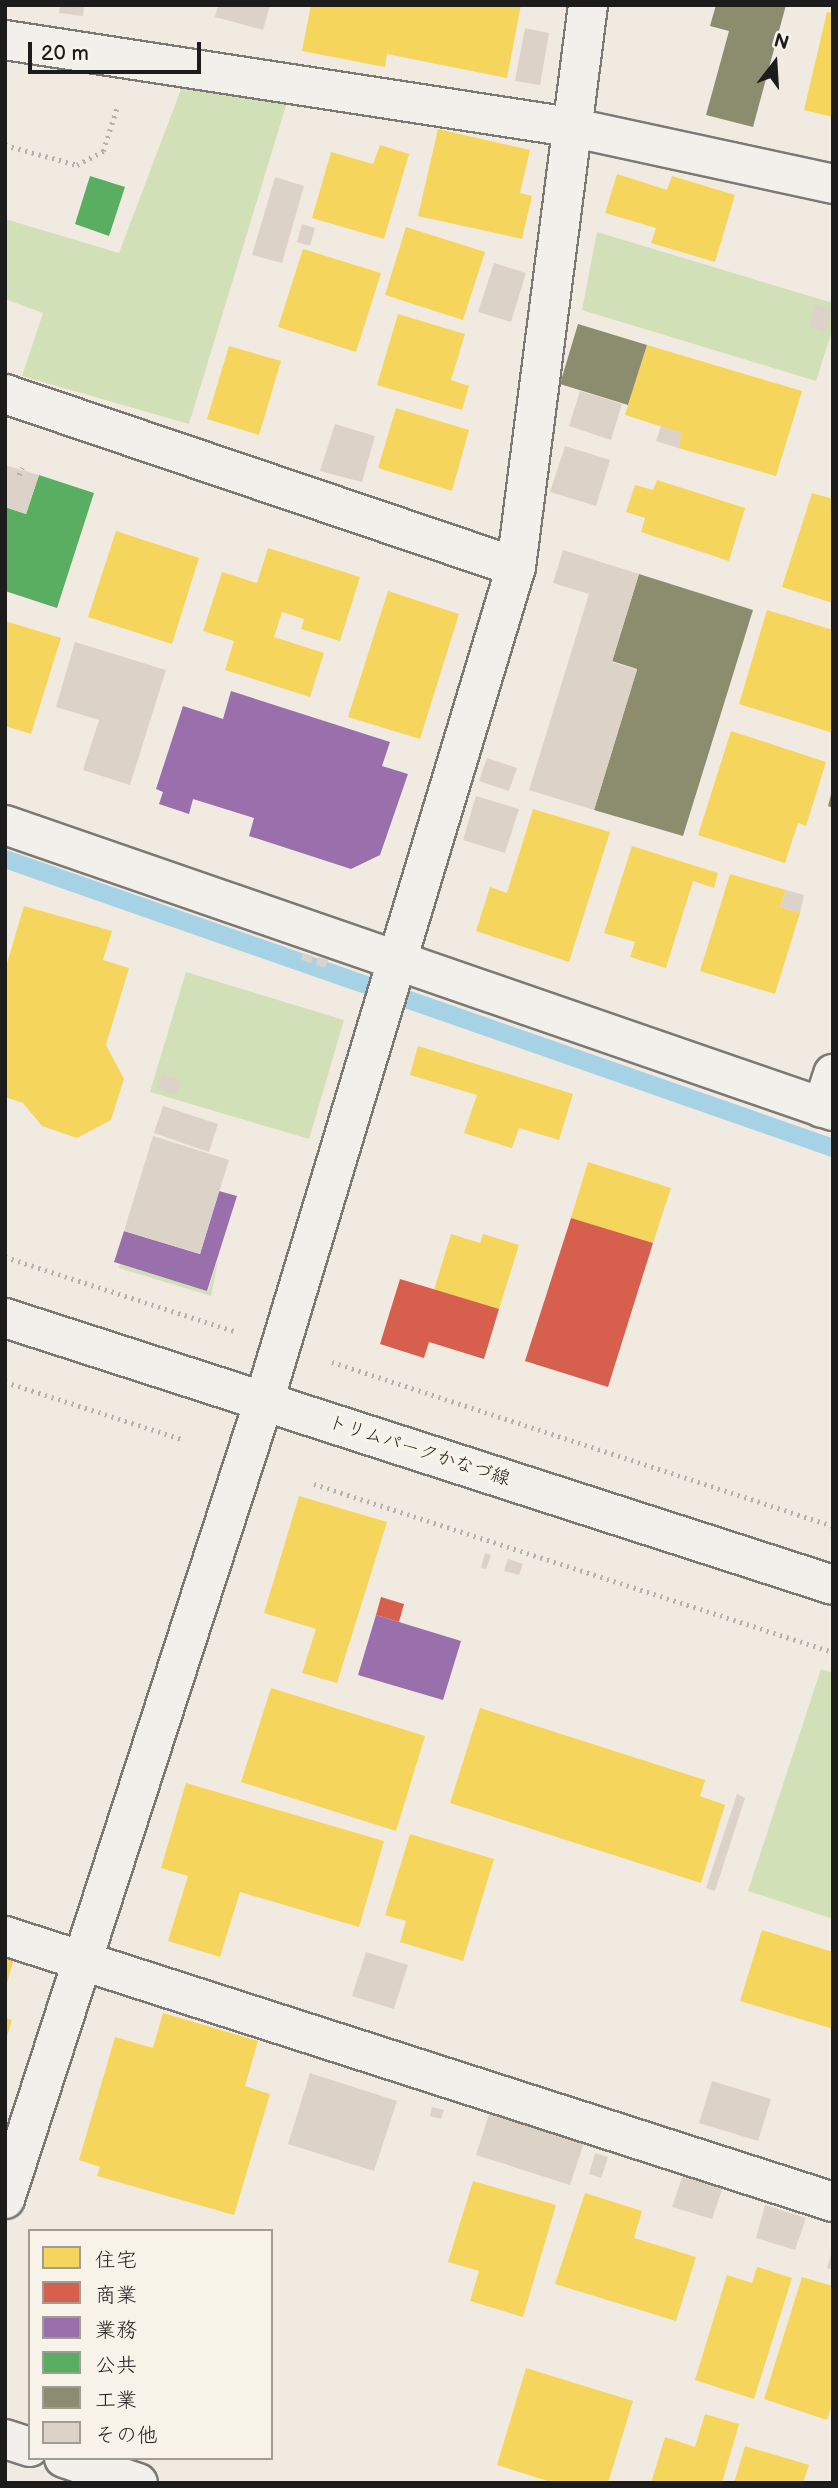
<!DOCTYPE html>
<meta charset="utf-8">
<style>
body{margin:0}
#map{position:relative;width:838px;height:2488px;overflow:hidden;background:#f1eae1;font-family:"Balsamiq Sans","Klee One",sans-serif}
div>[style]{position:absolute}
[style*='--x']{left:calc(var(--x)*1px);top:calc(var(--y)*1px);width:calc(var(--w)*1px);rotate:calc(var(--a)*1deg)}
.green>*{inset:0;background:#d1e0b6}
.homes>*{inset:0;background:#f6d55c}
.shops>*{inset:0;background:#d6604d}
.offices>*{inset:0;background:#9970ab}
.public>*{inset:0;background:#5aae61}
.industry>*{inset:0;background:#8c8c6e}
.stream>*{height:18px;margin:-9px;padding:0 9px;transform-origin:9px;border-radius:9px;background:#a5d2e4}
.building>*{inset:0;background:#ddd2c7}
.path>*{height:4.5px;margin-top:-2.25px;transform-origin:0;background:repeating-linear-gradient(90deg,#b4b1ad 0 2px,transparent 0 7px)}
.roads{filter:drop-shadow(2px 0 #7c7975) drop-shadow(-2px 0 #7c7975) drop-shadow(0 2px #7c7975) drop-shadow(0 -2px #7c7975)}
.minor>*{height:38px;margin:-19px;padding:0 19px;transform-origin:19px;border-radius:19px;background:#f2f0eb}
.major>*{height:38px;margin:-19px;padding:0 19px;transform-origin:19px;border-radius:19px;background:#f2f0eb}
span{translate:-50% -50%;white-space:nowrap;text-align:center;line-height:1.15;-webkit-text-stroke:7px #f7f3e8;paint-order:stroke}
.street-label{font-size:19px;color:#1c1c1c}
.frame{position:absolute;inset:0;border:7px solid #1c1c1c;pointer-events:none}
.legend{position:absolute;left:28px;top:2229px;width:245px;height:231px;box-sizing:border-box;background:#f7f3e8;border:2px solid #9f9d96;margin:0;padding:9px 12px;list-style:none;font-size:21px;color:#1c1c1c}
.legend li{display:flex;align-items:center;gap:14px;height:35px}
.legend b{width:35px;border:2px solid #9f9d96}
.north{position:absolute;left:740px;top:28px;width:70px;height:70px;-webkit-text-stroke:5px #f7f3e8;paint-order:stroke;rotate:17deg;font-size:19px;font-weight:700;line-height:28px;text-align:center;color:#1c1c1c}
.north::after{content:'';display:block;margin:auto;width:24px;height:32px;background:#1c1c1c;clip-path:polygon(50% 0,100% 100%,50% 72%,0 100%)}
.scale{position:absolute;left:28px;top:42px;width:173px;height:32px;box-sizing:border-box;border:4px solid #1c1c1c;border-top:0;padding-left:9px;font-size:21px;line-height:24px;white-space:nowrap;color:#1c1c1c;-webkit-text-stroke:5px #f7f3e8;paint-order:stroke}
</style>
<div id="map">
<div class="green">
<i style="clip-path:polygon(183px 84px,288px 99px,189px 424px,22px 376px,43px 313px,5px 299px,5px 219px,119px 253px)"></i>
<i style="clip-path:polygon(597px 232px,833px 303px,833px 328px,816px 381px,582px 310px)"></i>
<i style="clip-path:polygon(186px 972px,344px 1020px,309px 1139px,150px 1092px)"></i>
<i style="clip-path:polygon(219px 1256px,211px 1296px,119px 1268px,120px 1264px,208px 1291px)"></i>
<i style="clip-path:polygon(821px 1669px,833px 1673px,833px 1919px,748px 1891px)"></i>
</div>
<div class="homes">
<i style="clip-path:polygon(311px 5px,521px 5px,507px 78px,387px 54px,385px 67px,302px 51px)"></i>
<i style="clip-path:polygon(827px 12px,833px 13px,833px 117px,804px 110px)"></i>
<i style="clip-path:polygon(438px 129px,530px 150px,520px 193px,532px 196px,522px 239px,418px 216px)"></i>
<i style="clip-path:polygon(380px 145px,409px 154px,384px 239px,312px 218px,331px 152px,373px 164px)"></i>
<i style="clip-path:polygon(617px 174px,667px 190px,672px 176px,735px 195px,715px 262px,651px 243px,656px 228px,605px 213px)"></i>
<i style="clip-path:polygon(406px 227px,485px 252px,463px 320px,385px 295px)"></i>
<i style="clip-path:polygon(303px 249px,381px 273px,356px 352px,278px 327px)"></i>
<i style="clip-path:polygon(398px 314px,465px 334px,451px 380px,469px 386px,462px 410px,377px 385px)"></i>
<i style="clip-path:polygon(647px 345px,802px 391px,776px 476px,678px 448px,682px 433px,625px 415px)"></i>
<i style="clip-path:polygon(229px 346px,281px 361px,259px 435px,207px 419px)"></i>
<i style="clip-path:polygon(396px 408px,469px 430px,452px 491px,378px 468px)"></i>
<i style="clip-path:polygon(657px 480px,745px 508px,729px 561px,641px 532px,645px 518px,626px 512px,635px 485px,653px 490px)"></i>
<i style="clip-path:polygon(812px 493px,833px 499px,833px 603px,782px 587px)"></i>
<i style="clip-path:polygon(116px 531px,199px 558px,172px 644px,88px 617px)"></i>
<i style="clip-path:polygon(268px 548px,360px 577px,340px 641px,301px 629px,304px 619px,282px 612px,274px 637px,324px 653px,310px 697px,225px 670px,234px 641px,203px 631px,222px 572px,257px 583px)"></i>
<i style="clip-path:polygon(388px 591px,459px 614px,420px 739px,348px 717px)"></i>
<i style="clip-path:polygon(767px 610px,833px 630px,833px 733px,739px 704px)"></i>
<i style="clip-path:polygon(5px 621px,61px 638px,31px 734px,5px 726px)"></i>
<i style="clip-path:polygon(731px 731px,826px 762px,806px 826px,798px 823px,785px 863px,698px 835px)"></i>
<i style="clip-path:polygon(533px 809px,610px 832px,569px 962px,476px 931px,490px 887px,507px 893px)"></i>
<i style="clip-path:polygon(632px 846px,718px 873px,714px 888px,693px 881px,666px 968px,630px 957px,635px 942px,604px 933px)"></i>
<i style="clip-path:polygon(730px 874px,786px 890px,780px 907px,800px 913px,775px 994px,700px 971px)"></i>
<i style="clip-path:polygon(24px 906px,112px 931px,103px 960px,129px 968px,106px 1045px,124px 1079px,111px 1120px,77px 1138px,42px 1126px,23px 1103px,5px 1097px,5px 970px)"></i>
<i style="clip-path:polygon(418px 1046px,573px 1094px,559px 1140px,519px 1128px,512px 1148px,464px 1133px,477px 1095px,410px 1075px)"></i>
<i style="clip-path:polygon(588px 1162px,671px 1188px,653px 1243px,571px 1218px)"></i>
<i style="clip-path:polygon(451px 1234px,480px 1243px,483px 1234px,519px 1245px,499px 1309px,434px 1290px)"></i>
<i style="clip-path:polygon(299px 1496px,387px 1522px,337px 1683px,302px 1673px,316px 1629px,264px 1613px)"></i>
<i style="clip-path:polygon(271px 1688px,425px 1736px,396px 1831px,241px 1782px)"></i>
<i style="clip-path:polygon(480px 1708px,705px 1780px,700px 1796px,725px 1805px,701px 1883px,450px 1803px)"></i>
<i style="clip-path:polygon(186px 1783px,384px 1841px,359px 1927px,240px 1892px,220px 1957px,168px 1941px,188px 1876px,161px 1868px)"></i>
<i style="clip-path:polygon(410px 1834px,494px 1859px,463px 1961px,400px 1942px,406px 1921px,385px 1915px)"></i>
<i style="clip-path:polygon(762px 1930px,833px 1952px,833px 2029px,740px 2001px)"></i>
<i style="clip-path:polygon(5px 1956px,14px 1959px,6px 1986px,5px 1986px)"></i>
<i style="clip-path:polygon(163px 2013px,258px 2041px,245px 2086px,270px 2094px,234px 2215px,97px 2176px,100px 2167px,79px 2160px,115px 2037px,153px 2048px)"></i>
<i style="clip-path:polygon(5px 2018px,12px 2020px,6px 2040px,5px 2040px)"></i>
<i style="clip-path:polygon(473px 2181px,556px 2205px,523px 2317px,470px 2301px,479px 2271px,448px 2262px)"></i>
<i style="clip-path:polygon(585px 2193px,642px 2211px,634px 2238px,696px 2257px,676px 2321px,555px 2284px)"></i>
<i style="clip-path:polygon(757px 2267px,792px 2278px,754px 2399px,695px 2380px,727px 2275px,752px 2283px)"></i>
<i style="clip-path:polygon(802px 2277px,833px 2286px,833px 2401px,827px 2420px,764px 2399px)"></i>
<i style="clip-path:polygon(526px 2368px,633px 2401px,608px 2483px,554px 2483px,497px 2465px)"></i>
<i style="clip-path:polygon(705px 2414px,739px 2424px,722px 2483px,651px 2483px,665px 2437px,695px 2447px)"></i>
<i style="clip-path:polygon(745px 2446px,809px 2465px,803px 2483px,734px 2483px)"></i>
</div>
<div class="shops">
<i style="clip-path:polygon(571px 1218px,653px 1243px,608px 1387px,525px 1361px)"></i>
<i style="clip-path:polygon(400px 1279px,499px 1309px,484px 1359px,429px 1342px,424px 1358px,380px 1344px)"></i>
<i style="clip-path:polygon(381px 1597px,404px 1604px,399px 1622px,376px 1615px)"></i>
</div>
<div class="offices">
<i style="clip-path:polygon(231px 691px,390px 742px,382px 766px,408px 774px,380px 855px,351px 869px,249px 836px,254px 818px,193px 799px,189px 814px,159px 804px,163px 792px,156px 789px,183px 706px,223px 719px)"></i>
<i style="clip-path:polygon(219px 1191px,237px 1196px,207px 1291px,114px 1262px,124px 1231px,200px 1254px)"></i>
<i style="clip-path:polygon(376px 1615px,461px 1641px,443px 1700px,358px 1675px)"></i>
</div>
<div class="public">
<i style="clip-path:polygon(90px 176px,125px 187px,109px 236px,75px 224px)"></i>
<i style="clip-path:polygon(39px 475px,94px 493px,57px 608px,5px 591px,5px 507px,26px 514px)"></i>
</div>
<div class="industry">
<i style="clip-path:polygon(716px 5px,786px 5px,753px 127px,706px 115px,729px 31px,710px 26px)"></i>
<i style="clip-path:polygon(578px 324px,647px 345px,628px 405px,560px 384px)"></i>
<i style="clip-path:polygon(639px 574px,753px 610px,683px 836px,594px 810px,637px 669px,612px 661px)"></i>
<i style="clip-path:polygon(832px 791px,833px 791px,833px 808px,828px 806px)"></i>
</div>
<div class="stream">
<i style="--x:5;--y:859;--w:877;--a:19.24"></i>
</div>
<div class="building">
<i style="clip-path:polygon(60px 5px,84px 5px,83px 16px,59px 13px)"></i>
<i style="clip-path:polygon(218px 5px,270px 5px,263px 30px,215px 17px)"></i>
<i style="clip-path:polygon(525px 28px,549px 33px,540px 85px,515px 81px)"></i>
<i style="clip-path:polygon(275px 177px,304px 186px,282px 263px,252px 255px)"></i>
<i style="clip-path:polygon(302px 224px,315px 228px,310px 246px,297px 242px)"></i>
<i style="clip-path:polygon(494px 263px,526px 273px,511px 322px,478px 312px)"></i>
<i style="clip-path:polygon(816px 304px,832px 309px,825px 332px,809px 326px)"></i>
<i style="clip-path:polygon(580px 391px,622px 404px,611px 440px,569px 426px)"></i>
<i style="clip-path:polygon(335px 424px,375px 436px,362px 482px,320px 471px)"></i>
<i style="clip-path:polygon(661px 426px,682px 433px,678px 448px,656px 441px)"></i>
<i style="clip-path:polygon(565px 446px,610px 460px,596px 506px,550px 492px)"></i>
<i style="clip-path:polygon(5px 465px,39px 475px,26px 514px,5px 507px)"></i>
<i style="clip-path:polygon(563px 550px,639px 574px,612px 662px,637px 670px,594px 810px,529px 790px,589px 594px,553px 583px)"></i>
<i style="clip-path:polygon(75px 642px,166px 670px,130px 785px,83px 770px,99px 720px,56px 707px)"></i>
<i style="clip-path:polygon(487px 758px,517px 768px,509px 791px,479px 781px)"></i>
<i style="clip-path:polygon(476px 796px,519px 809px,505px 853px,463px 840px)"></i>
<i style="clip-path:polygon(786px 890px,804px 895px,800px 913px,780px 907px)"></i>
<i style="clip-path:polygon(303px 953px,313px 956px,311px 963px,301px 960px)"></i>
<i style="clip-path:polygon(318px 957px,328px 960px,325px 968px,316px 965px)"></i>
<i style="clip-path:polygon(162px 1074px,181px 1080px,177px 1095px,158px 1089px)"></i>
<i style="clip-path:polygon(163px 1106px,218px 1124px,209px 1152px,154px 1133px)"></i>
<i style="clip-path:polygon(153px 1136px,229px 1160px,200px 1254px,124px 1231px)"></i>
<i style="clip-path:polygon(485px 1553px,491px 1555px,486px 1569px,481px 1568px)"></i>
<i style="clip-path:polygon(508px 1559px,523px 1564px,519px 1575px,504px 1571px)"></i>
<i style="clip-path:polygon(737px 1794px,745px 1798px,715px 1891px,706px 1888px)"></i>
<i style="clip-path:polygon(366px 1952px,408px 1965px,394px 2009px,352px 1996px)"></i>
<i style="clip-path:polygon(310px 2073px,397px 2101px,374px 2171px,288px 2144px)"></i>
<i style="clip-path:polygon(712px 2081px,771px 2099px,758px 2141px,699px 2123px)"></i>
<i style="clip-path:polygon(432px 2107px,444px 2110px,441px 2119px,430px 2116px)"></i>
<i style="clip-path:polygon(490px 2111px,585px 2140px,570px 2185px,476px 2155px)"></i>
<i style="clip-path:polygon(595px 2153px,608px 2157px,601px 2178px,589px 2174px)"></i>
<i style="clip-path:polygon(683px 2175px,723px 2187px,712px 2219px,672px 2207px)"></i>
<i style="clip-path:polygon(765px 2205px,806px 2218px,795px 2250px,756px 2238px)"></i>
<i style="clip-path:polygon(832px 2251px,833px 2251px,833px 2270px,827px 2268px)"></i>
</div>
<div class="path">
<i style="--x:5;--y:145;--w:75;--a:15.5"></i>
<i style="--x:77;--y:165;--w:30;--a:-28"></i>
<i style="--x:103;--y:151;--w:46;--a:-72.3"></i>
<i style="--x:19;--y:475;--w:8;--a:-67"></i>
<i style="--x:5;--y:1257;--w:241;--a:17.9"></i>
<i style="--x:332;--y:1362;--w:527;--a:18.13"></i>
<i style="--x:5;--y:1382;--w:186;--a:17.9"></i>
<i style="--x:314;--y:1484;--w:546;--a:17.94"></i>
</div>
<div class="roads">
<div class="minor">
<i style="--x:5;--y:40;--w:572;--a:8.75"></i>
<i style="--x:570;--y:127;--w:269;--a:12.2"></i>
<i style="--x:5;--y:394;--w:539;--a:18.7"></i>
<i style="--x:5;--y:825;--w:876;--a:19.06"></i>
<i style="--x:822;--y:1108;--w:36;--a:-72"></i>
<i style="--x:5;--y:1936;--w:870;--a:17.81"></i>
<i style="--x:5;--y:2199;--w:839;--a:-72.02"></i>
<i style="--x:264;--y:1401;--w:871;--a:-73.19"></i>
<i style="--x:516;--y:567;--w:567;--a:-82.7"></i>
<i style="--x:5;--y:2439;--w:26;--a:18"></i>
<i style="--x:64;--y:2458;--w:78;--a:18.7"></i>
</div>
<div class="major">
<i style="--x:5;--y:1318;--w:870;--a:17.87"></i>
</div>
</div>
<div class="street-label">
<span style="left:419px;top:1451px;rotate:18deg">トリムパークかなづ線</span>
</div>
<div class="frame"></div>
<ul class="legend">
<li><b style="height:19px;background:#f6d55c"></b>住宅</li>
<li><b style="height:19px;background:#d6604d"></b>商業</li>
<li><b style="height:19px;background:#9970ab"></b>業務</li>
<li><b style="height:19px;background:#5aae61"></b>公共</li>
<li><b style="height:19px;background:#8c8c6e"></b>工業</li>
<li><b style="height:19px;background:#ddd2c7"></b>その他</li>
</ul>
<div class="north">N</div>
<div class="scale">20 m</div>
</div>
